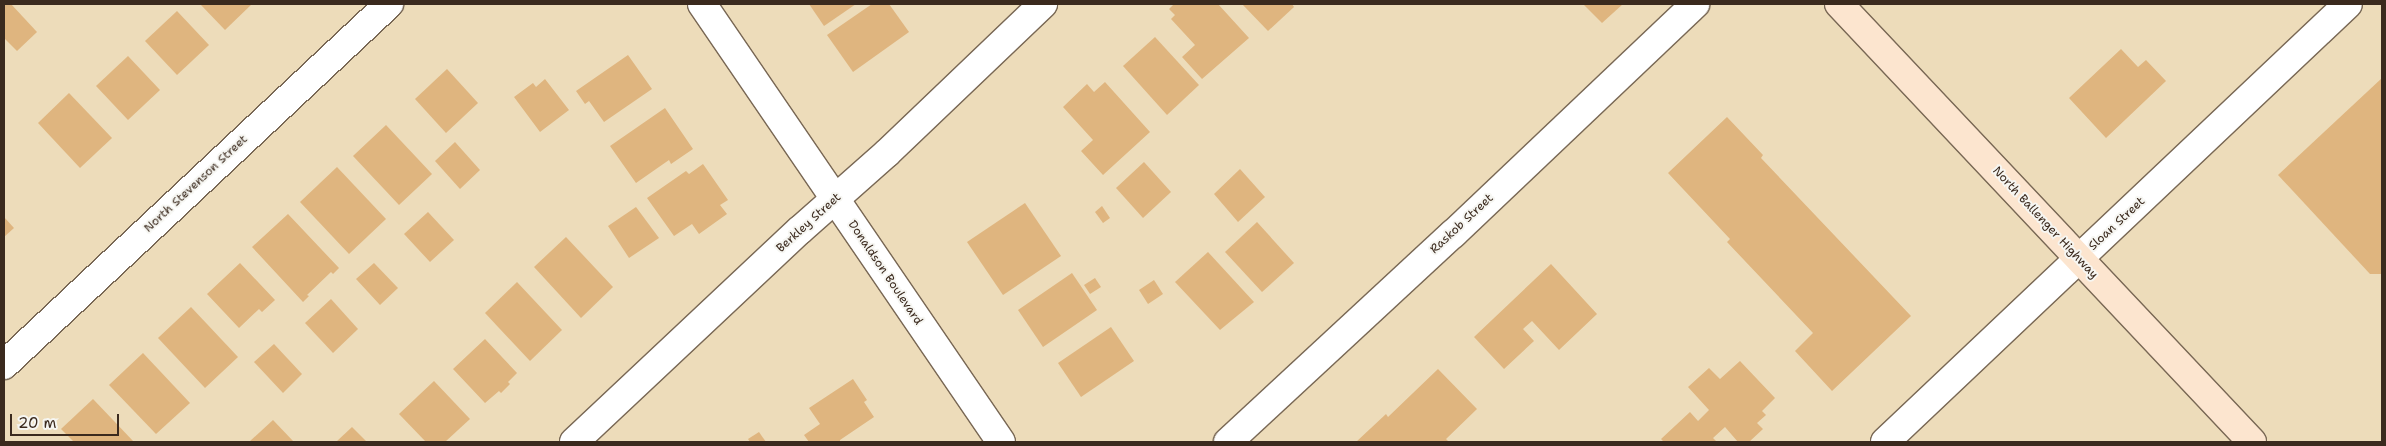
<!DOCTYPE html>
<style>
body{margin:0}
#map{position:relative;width:2386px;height:446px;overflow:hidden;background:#eddcba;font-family:"Shantell Sans",sans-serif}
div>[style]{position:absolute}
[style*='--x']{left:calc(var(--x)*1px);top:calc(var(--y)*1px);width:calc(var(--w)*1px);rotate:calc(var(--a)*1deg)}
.building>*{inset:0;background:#dfb57f}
.roads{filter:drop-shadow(1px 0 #796855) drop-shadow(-1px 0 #796855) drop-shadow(0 1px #796855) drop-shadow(0 -1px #796855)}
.street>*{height:28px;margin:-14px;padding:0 14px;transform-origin:14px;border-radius:14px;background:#fff}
.secondary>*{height:28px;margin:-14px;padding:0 14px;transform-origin:14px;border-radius:14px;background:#fce5cf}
span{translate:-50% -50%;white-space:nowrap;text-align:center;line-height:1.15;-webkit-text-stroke:4px #f6f6f2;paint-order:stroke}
.street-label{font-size:12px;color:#3b2a1e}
.frame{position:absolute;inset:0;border:5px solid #3b2a1e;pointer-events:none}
.scale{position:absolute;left:10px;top:414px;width:109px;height:22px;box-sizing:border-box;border:2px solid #3b2a1e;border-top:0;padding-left:6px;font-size:15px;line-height:18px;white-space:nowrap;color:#3b2a1e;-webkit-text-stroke:4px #f6f6f2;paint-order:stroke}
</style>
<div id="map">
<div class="building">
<i style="clip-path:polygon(6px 4px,11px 4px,37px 32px,17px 51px,4px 38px,4px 6px)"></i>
<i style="clip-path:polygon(200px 4px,252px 4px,225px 30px)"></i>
<i style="clip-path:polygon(809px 4px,856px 4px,824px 26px)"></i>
<i style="clip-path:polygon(872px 4px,889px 4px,909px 32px,853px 72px,827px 35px)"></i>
<i style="clip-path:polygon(1174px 4px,1218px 4px,1249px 38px,1202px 79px,1182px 57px,1195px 45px,1171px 19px,1175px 15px,1169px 9px)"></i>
<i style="clip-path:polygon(1242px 4px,1292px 4px,1294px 7px,1268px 31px)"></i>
<i style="clip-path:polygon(1583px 4px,1623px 4px,1602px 23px)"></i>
<i style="clip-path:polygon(177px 11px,209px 45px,177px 75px,145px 41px)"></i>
<i style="clip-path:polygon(1155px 37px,1199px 85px,1167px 115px,1123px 66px)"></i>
<i style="clip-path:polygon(2121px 49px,2138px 67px,2146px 60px,2166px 81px,2106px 138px,2069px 98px)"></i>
<i style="clip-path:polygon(628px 55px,652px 89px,604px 122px,589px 101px,585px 104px,576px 91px)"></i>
<i style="clip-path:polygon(128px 56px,160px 90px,128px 120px,96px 86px)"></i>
<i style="clip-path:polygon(447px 69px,478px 103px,446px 133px,415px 99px)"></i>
<i style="clip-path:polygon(2382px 78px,2382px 273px,2381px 274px,2370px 274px,2278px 175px)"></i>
<i style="clip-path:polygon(545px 79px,569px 110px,540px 132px,514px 97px,533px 83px,536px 87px)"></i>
<i style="clip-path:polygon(1105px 82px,1150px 132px,1103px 175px,1081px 151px,1093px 140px,1063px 107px,1087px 84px,1094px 92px)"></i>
<i style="clip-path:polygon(69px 93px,112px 138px,80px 168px,38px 123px)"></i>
<i style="clip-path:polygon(665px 108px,693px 149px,671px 164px,669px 160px,636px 183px,610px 146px)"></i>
<i style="clip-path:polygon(1727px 117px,1763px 155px,1761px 158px,1911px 316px,1832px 391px,1795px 351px,1813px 333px,1727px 242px,1730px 239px,1668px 173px)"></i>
<i style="clip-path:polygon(386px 125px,432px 174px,399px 205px,353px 156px)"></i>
<i style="clip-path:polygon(455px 142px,480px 170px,460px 189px,435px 161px)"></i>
<i style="clip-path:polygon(1144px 162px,1171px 192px,1143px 218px,1116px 188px)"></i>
<i style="clip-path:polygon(703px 164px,728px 200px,720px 205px,727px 214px,699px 234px,692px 224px,674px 236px,647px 198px,686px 171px,689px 174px)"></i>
<i style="clip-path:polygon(337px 167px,386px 219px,349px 254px,300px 202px)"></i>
<i style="clip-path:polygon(1240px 169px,1265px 197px,1238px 222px,1214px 194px)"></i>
<i style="clip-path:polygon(1025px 203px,1061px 256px,1003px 295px,967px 242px)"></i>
<i style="clip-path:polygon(1102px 206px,1110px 218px,1103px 223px,1095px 212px)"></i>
<i style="clip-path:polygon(636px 207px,659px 238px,629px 258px,608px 226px)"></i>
<i style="clip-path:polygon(428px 212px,454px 240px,430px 262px,404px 234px)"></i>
<i style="clip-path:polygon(288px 214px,339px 268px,333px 274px,331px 272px,307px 295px,309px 296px,303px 302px,252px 247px)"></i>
<i style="clip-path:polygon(4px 217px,14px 228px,4px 237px)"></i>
<i style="clip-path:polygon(1257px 222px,1294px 263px,1262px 292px,1225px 252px)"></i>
<i style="clip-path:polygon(566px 237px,613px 287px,581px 318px,534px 267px)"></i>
<i style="clip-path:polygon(1208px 252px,1254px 302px,1220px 330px,1175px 282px)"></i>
<i style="clip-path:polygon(240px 263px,275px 300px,262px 312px,259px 309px,239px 328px,207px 294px)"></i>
<i style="clip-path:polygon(374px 263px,398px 288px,380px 305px,356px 279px)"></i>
<i style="clip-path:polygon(1551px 264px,1597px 314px,1559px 350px,1532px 321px,1523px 329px,1534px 341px,1504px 369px,1474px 337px)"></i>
<i style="clip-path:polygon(1072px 273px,1097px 310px,1043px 347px,1018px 310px)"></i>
<i style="clip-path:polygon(1095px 278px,1101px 287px,1090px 294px,1084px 285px)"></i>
<i style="clip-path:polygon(1154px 280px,1163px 294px,1148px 304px,1139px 290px)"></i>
<i style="clip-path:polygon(517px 282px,562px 330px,530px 361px,485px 313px)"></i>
<i style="clip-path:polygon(331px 299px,358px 329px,333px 353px,305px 323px)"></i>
<i style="clip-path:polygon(191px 307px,238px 357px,205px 388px,158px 338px)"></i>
<i style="clip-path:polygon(1111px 327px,1134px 361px,1081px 397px,1058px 363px)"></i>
<i style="clip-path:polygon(485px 339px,517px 373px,508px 382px,510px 384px,501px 393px,499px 391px,485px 403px,453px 369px)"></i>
<i style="clip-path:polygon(274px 344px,302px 374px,283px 393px,254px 362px)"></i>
<i style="clip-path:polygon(143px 353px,190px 403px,156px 434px,109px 385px)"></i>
<i style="clip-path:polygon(1740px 361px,1775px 398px,1762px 411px,1766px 415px,1757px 423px,1763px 429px,1749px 442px,1738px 442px,1725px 427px,1713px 438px,1717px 442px,1664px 442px,1661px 439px,1690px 412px,1698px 421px,1709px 410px,1688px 387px,1709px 368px,1720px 379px)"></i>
<i style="clip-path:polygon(1438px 369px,1477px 409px,1446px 439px,1449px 442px,1356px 442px,1386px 414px,1388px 417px)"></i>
<i style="clip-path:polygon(853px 379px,867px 400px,864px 402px,874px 417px,840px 440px,840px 442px,809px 442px,804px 435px,820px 424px,809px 408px)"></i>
<i style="clip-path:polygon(434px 381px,470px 419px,445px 442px,426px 442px,399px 414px)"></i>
<i style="clip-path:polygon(93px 399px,134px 442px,74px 442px,61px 429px)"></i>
<i style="clip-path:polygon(273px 420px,294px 442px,249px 442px)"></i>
<i style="clip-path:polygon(352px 427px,367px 442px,336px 442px)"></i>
<i style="clip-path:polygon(759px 432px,766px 442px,750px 442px,748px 439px)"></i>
</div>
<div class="roads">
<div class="street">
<i style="--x:702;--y:4;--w:530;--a:55.68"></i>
<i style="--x:4;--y:365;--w:528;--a:-43.16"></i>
<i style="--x:574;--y:442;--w:310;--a:-43.2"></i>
<i style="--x:800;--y:230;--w:116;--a:-41.5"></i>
<i style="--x:887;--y:153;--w:216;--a:-43.7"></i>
<i style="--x:1228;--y:442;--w:306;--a:-42.8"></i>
<i style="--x:1453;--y:234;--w:334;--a:-43.5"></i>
<i style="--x:1885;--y:442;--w:637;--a:-43.41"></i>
</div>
<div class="secondary">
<i style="--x:1839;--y:4;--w:602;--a:46.68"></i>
</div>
</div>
<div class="street-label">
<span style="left:196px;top:184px;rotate:-43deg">North Stevenson Street</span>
<span style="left:809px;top:223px;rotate:-42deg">Berkley Street</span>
<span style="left:2045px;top:223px;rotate:47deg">North Ballenger Highway</span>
<span style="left:1462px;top:224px;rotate:-43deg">Raskob Street</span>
<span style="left:2117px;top:224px;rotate:-43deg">Sloan Street</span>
<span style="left:885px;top:273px;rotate:56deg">Donaldson Boulevard</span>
</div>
<div class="frame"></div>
<div class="scale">20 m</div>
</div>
